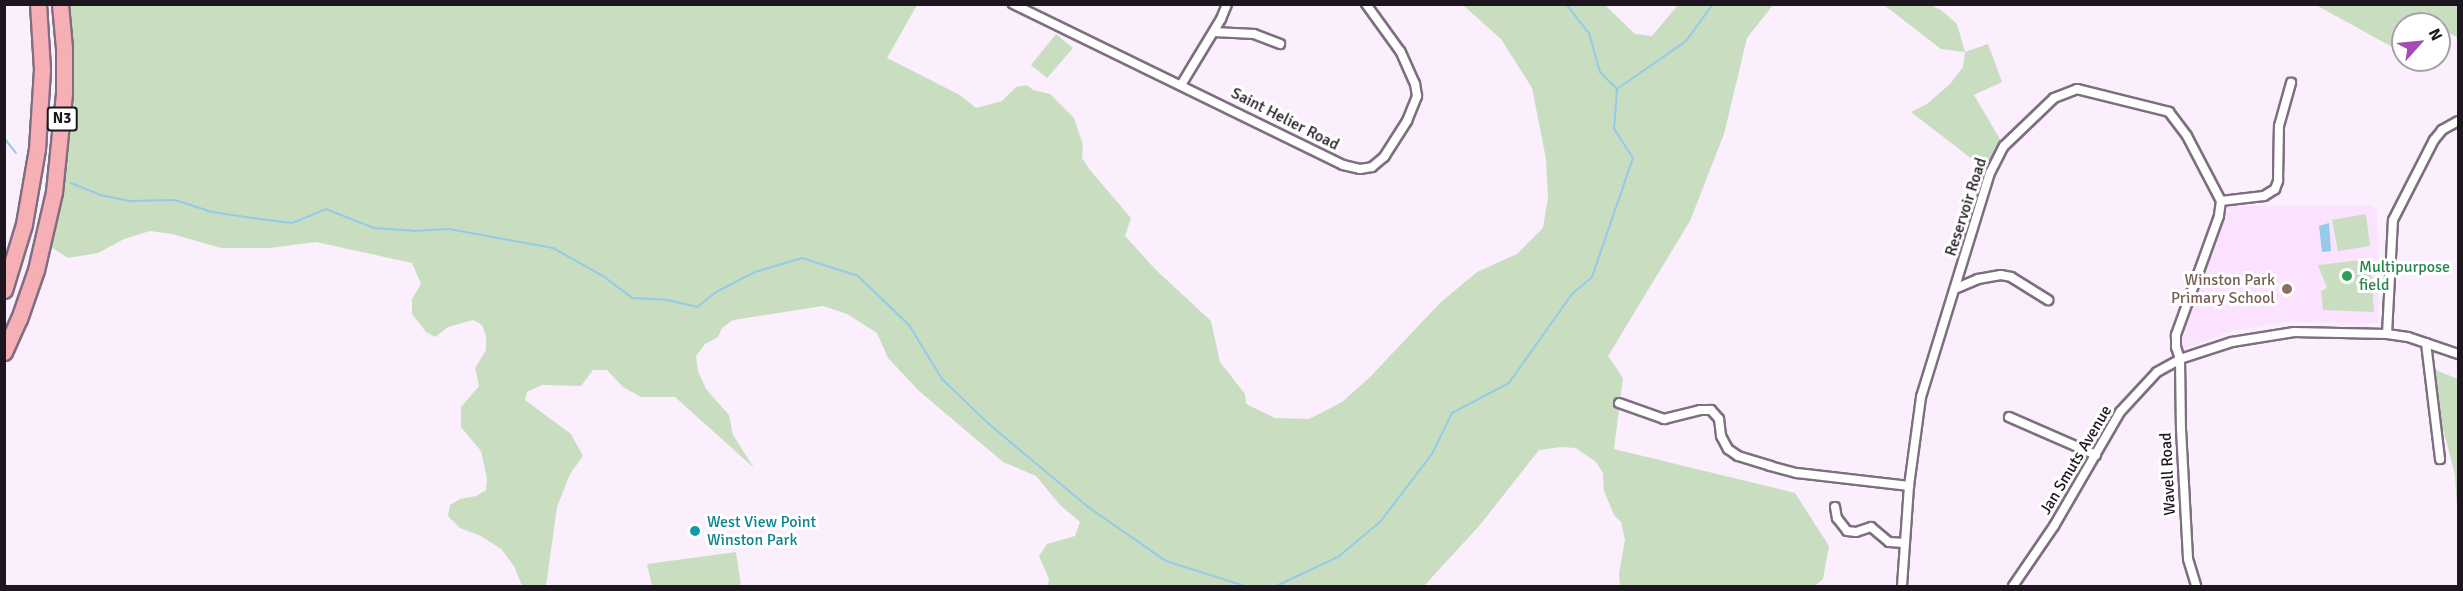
<!DOCTYPE html>
<style>
body{margin:0}
#map{position:relative;width:2463px;height:591px;overflow:hidden;background:#fbeffd;font-family:Signika,sans-serif}
div>[style]{position:absolute}
[style*='--x']{left:calc(var(--x)*1px);top:calc(var(--y)*1px);width:calc(var(--w)*1px);rotate:calc(var(--a)*1deg)}
.built>*{inset:0;background:#fbe2fe}
.green>*{inset:0;background:#c9dec1}
.water>*{inset:0;background:#95cae9}
.stream>*{height:2px;margin:-1px;padding:0 1px;transform-origin:1px;border-radius:1px;background:#95cae9}
.roads{filter:drop-shadow(2px 0 #7f6e81) drop-shadow(-2px 0 #7f6e81) drop-shadow(0 2px #7f6e81) drop-shadow(0 -2px #7f6e81)}
.minor>*{height:8px;margin:-4px;padding:0 4px;transform-origin:4px;border-radius:4px;background:#fff}
.motorway>*{height:15px;margin:-7.5px;padding:0 7.5px;transform-origin:7.5px;border-radius:7.5px;background:#f6afb4}
.dots>*{width:16px;height:16px;translate:-50% -50%;box-sizing:border-box;border:3px solid #fff;border-radius:50%}
span{translate:-50% -50%;white-space:nowrap;text-align:center;line-height:1.15;-webkit-text-stroke:6px #fff;paint-order:stroke}
.shield-label span{padding:2px 4px;background:#fff;border:2px solid;border-radius:4px;-webkit-text-stroke-width:0}
.shield-label{font-size:15px;color:#1d161e;font-weight:700}
.street-label{font-size:16px;color:#1d161e}
.leisure-label{font-size:16px;color:#27864d}
.left{translate:0 -50%;text-align:left}
.education-label{font-size:16px;color:#785e54}
.right{translate:-100% -50%;text-align:right}
.culture-label{font-size:16px;color:#0d838f}
.frame{position:absolute;inset:0;border:6px solid #1d161e;pointer-events:none}
.north{position:absolute;left:2391px;top:12px;width:60px;height:60px;box-sizing:border-box;background:#fff;border:2px solid #a5a2a5;border-radius:50%;rotate:63deg;font-size:16px;font-weight:700;line-height:24px;text-align:center;color:#1d161e}
.north::after{content:'';display:block;margin:auto;width:21px;height:27px;background:#a54cb9;clip-path:polygon(50% 0,100% 100%,50% 72%,0 100%)}
</style>
<div id="map">
<div class="built">
<i style="clip-path:polygon(2373px 205px,2377px 212px,2378px 323px,2284px 322px,2231px 331px,2180px 350px,2189px 308px,2229px 206px)"></i>
</div>
<div class="green">
<i style="clip-path:polygon(66px 5px,917px 5px,887px 58px,960px 95px,976px 108px,1002px 101px,1016px 87px,1027px 85px,1033px 90px,1050px 94px,1074px 118px,1083px 145px,1082px 158px,1090px 170px,1131px 218px,1125px 236px,1156px 270px,1211px 321px,1220px 362px,1245px 394px,1246px 404px,1275px 418px,1309px 419px,1342px 402px,1369px 378px,1441px 302px,1477px 272px,1517px 254px,1543px 228px,1548px 197px,1546px 159px,1532px 88px,1501px 39px,1463px 5px,1605px 5px,1635px 34px,1652px 36px,1678px 5px,1773px 5px,1747px 38px,1724px 134px,1690px 221px,1608px 356px,1623px 378px,1614px 449px,1795px 493px,1829px 546px,1823px 579px,1815px 586px,1620px 586px,1619px 573px,1625px 540px,1621px 522px,1614px 515px,1604px 491px,1603px 473px,1596px 462px,1576px 448px,1561px 447px,1539px 450px,1480px 525px,1424px 586px,1048px 586px,1049px 579px,1039px 556px,1047px 544px,1075px 536px,1080px 522px,1060px 505px,1036px 476px,1003px 462px,919px 391px,888px 358px,877px 333px,847px 314px,823px 306px,733px 320px,722px 328px,718px 337px,705px 344px,696px 356px,698px 371px,706px 389px,729px 415px,733px 435px,754px 468px,675px 397px,641px 397px,623px 387px,607px 370px,593px 370px,581px 386px,542px 385px,527px 392px,525px 400px,571px 434px,583px 456px,570px 474px,557px 507px,546px 586px,522px 586px,514px 566px,501px 549px,481px 536px,460px 528px,448px 516px,450px 505px,460px 499px,476px 496px,486px 490px,487px 479px,481px 451px,461px 427px,461px 407px,479px 386px,475px 368px,486px 350px,486px 336px,482px 325px,473px 320px,448px 327px,435px 337px,426px 332px,412px 314px,412px 299px,421px 284px,412px 263px,316px 242px,270px 248px,221px 248px,172px 234px,150px 231px,124px 239px,98px 253px,68px 258px,51px 247px)"></i>
<i style="clip-path:polygon(1884px 5px,1930px 5px,1941px 10px,1957px 24px,1965px 52px,1988px 44px,2002px 82px,1974px 95px,2004px 146px,1990px 173px,1911px 112px,1927px 104px,1950px 84px,1963px 67px,1965px 52px,1941px 49px)"></i>
<i style="clip-path:polygon(2316px 5px,2458px 5px,2458px 38px,2439px 27px,2439px 24px,2403px 24px,2403px 53px)"></i>
<i style="clip-path:polygon(1056px 34px,1073px 48px,1047px 78px,1031px 65px)"></i>
<i style="clip-path:polygon(2366px 214px,2370px 246px,2338px 251px,2332px 220px)"></i>
<i style="clip-path:polygon(2370px 259px,2374px 312px,2323px 310px,2321px 291px,2327px 288px,2318px 265px)"></i>
<i style="clip-path:polygon(2433px 369px,2458px 379px,2458px 522px,2455px 474px,2440px 418px)"></i>
<i style="clip-path:polygon(736px 552px,741px 586px,652px 586px,647px 564px)"></i>
</div>
<div class="water">
<i style="clip-path:polygon(2329px 223px,2331px 251px,2322px 252px,2319px 226px)"></i>
</div>
<div class="stream">
<i style="--x:1566;--y:4;--w:37;--a:52"></i>
<i style="--x:1589;--y:33;--w:41;--a:74.2"></i>
<i style="--x:1600;--y:72;--w:24;--a:45"></i>
<i style="--x:4;--y:138;--w:19;--a:51"></i>
<i style="--x:71;--y:183;--w:32;--a:22"></i>
<i style="--x:101;--y:195;--w:29;--a:12"></i>
<i style="--x:129;--y:201;--w:46;--a:-1.2"></i>
<i style="--x:175;--y:200;--w:39;--a:18"></i>
<i style="--x:212;--y:212;--w:48;--a:8.5"></i>
<i style="--x:259;--y:219;--w:33;--a:7"></i>
<i style="--x:292;--y:223;--w:37;--a:-22"></i>
<i style="--x:326;--y:209;--w:52;--a:21.6"></i>
<i style="--x:374;--y:228;--w:39;--a:4"></i>
<i style="--x:413;--y:231;--w:36;--a:-3"></i>
<i style="--x:449;--y:229;--w:106;--a:10.4"></i>
<i style="--x:553;--y:248;--w:57;--a:29.2"></i>
<i style="--x:603;--y:276;--w:36;--a:37"></i>
<i style="--x:632;--y:298;--w:35;--a:3"></i>
<i style="--x:667;--y:300;--w:31;--a:13"></i>
<i style="--x:697;--y:307;--w:24;--a:-38"></i>
<i style="--x:716;--y:292;--w:44;--a:-27.1"></i>
<i style="--x:755;--y:272;--w:49;--a:-16.6"></i>
<i style="--x:802;--y:258;--w:59;--a:17.8"></i>
<i style="--x:858;--y:276;--w:71;--a:43.9"></i>
<i style="--x:909;--y:325;--w:63;--a:58.6"></i>
<i style="--x:942;--y:379;--w:66;--a:43.8"></i>
<i style="--x:990;--y:425;--w:128;--a:39.9"></i>
<i style="--x:1088;--y:507;--w:95;--a:34.7"></i>
<i style="--x:1166;--y:561;--w:83;--a:17.6"></i>
<i style="--x:1276;--y:586;--w:68;--a:-25.1"></i>
<i style="--x:1338;--y:557;--w:55;--a:-39.8"></i>
<i style="--x:1380;--y:522;--w:86;--a:-52.6"></i>
<i style="--x:1432;--y:454;--w:46;--a:-64"></i>
<i style="--x:1452;--y:413;--w:64;--a:-27.8"></i>
<i style="--x:1509;--y:383;--w:109;--a:-54.7"></i>
<i style="--x:1572;--y:294;--w:26;--a:-40"></i>
<i style="--x:1592;--y:277;--w:126;--a:-71"></i>
<i style="--x:1633;--y:158;--w:35;--a:-123"></i>
<i style="--x:1614;--y:129;--w:40;--a:-85.7"></i>
<i style="--x:1617;--y:89;--w:84;--a:-34.8"></i>
<i style="--x:1686;--y:41;--w:46;--a:-53.9"></i>
</div>
<div class="roads">
<div class="minor">
<i style="--x:1013;--y:4;--w:367;--a:26"></i>
<i style="--x:1343;--y:165;--w:17;--a:13"></i>
<i style="--x:1360;--y:169;--w:12;--a:-9"></i>
<i style="--x:1372;--y:167;--w:16;--a:-40"></i>
<i style="--x:1384;--y:157;--w:43;--a:-57.4"></i>
<i style="--x:1407;--y:121;--w:27;--a:-68"></i>
<i style="--x:1417;--y:96;--w:12;--a:-99"></i>
<i style="--x:1415;--y:84;--w:36;--a:-114"></i>
<i style="--x:1400;--y:51;--w:58;--a:-125.9"></i>
<i style="--x:1214;--y:32;--w:40;--a:2.9"></i>
<i style="--x:1254;--y:34;--w:28;--a:21"></i>
<i style="--x:1181;--y:85;--w:77;--a:-58.8"></i>
<i style="--x:1221;--y:19;--w:16;--a:-68"></i>
<i style="--x:2221;--y:201;--w:43;--a:-6.6"></i>
<i style="--x:2264;--y:196;--w:13;--a:-32"></i>
<i style="--x:2275;--y:189;--w:9;--a:-69"></i>
<i style="--x:2278;--y:181;--w:55;--a:-89"></i>
<i style="--x:2279;--y:126;--w:45;--a:-74.4"></i>
<i style="--x:1957;--y:288;--w:23;--a:-23"></i>
<i style="--x:1978;--y:279;--w:23;--a:-10"></i>
<i style="--x:2001;--y:275;--w:10;--a:11"></i>
<i style="--x:2011;--y:277;--w:44;--a:31.9"></i>
<i style="--x:2387;--y:334;--w:114;--a:-87"></i>
<i style="--x:2393;--y:220;--w:90;--a:-62.9"></i>
<i style="--x:2434;--y:140;--w:13;--a:-51"></i>
<i style="--x:2442;--y:130;--w:18;--a:-29"></i>
<i style="--x:2426;--y:343;--w:117;--a:83.1"></i>
<i style="--x:1619;--y:403;--w:48;--a:19.6"></i>
<i style="--x:1664;--y:419;--w:37;--a:-14"></i>
<i style="--x:1700;--y:410;--w:11;--a:0"></i>
<i style="--x:1711;--y:410;--w:12;--a:48"></i>
<i style="--x:1719;--y:419;--w:17;--a:83"></i>
<i style="--x:1721;--y:436;--w:15;--a:62"></i>
<i style="--x:1728;--y:449;--w:12;--a:35"></i>
<i style="--x:1738;--y:456;--w:34;--a:17"></i>
<i style="--x:1770;--y:466;--w:28;--a:15"></i>
<i style="--x:1797;--y:473;--w:113;--a:6.6"></i>
<i style="--x:2009;--y:417;--w:95;--a:23.6"></i>
<i style="--x:1835;--y:507;--w:11;--a:80"></i>
<i style="--x:1837;--y:518;--w:16;--a:52"></i>
<i style="--x:1847;--y:531;--w:9;--a:6"></i>
<i style="--x:1856;--y:532;--w:16;--a:-18"></i>
<i style="--x:1871;--y:527;--w:23;--a:40"></i>
<i style="--x:1889;--y:542;--w:15;--a:4"></i>
<i style="--x:1902;--y:586;--w:100;--a:-86"></i>
<i style="--x:1909;--y:486;--w:90;--a:-82.3"></i>
<i style="--x:1921;--y:397;--w:234;--a:-72.9"></i>
<i style="--x:1990;--y:173;--w:30;--a:-63"></i>
<i style="--x:2004;--y:146;--w:69;--a:-43.8"></i>
<i style="--x:2054;--y:98;--w:25;--a:-21"></i>
<i style="--x:2077;--y:89;--w:95;--a:14"></i>
<i style="--x:2169;--y:112;--w:30;--a:53"></i>
<i style="--x:2187;--y:136;--w:73;--a:62.4"></i>
<i style="--x:2221;--y:201;--w:15;--a:98"></i>
<i style="--x:2219;--y:216;--w:127;--a:109.9"></i>
<i style="--x:2176;--y:335;--w:12;--a:90"></i>
<i style="--x:2176;--y:347;--w:13;--a:72"></i>
<i style="--x:2180;--y:359;--w:70;--a:89.2"></i>
<i style="--x:2181;--y:429;--w:130;--a:86.9"></i>
<i style="--x:2188;--y:559;--w:28;--a:73"></i>
<i style="--x:2013;--y:586;--w:73;--a:-55.7"></i>
<i style="--x:2054;--y:526;--w:132;--a:-59.9"></i>
<i style="--x:2120;--y:412;--w:54;--a:-47.2"></i>
<i style="--x:2157;--y:372;--w:26;--a:-29"></i>
<i style="--x:2180;--y:359;--w:55;--a:-18.1"></i>
<i style="--x:2232;--y:342;--w:63;--a:-9.2"></i>
<i style="--x:2294;--y:332;--w:93;--a:1.2"></i>
<i style="--x:2387;--y:334;--w:21;--a:8"></i>
<i style="--x:2408;--y:337;--w:53;--a:18.8"></i>
</div>
<div class="motorway">
<i style="--x:4;--y:290;--w:69;--a:-73.1"></i>
<i style="--x:24;--y:224;--w:76;--a:-80.2"></i>
<i style="--x:37;--y:149;--w:80;--a:-86.4"></i>
<i style="--x:42;--y:69;--w:65;--a:-93.5"></i>
<i style="--x:4;--y:352;--w:36;--a:-66"></i>
<i style="--x:19;--y:319;--w:52;--a:-70.9"></i>
<i style="--x:36;--y:270;--w:80;--a:-77"></i>
<i style="--x:54;--y:192;--w:100;--a:-84.2"></i>
<i style="--x:64;--y:93;--w:45;--a:-90"></i>
<i style="--x:64;--y:48;--w:44;--a:-95.2"></i>
</div>
</div>
<div class="dots">
<i style="left:2347px;top:276px;background:#2e9e5b"></i>
<i style="left:2287px;top:289px;background:#8d6e63"></i>
<i style="left:695px;top:531px;background:#0f9aa8"></i>
</div>
<div class="shield-label">
<span style="left:62px;top:119px">N3</span>
</div>
<div class="street-label">
<span style="left:1285px;top:119px;rotate:27deg">Saint Helier Road</span>
<span style="left:1966px;top:207px;rotate:-72deg">Reservoir Road</span>
<span style="left:2076px;top:460px;rotate:-59deg">Jan Smuts Avenue</span>
<span style="left:2168px;top:474px;rotate:-93deg">Wavell Road</span>
</div>
<div class="leisure-label">
<span class="left" style="left:2359px;top:276px">Multipurpose<br>field</span>
</div>
<div class="education-label">
<span class="right" style="left:2275px;top:289px">Winston Park<br>Primary School</span>
</div>
<div class="culture-label">
<span class="left" style="left:707px;top:531px">West View Point<br>Winston Park</span>
</div>
<div class="frame"></div>
<div class="north">N</div>
</div>
